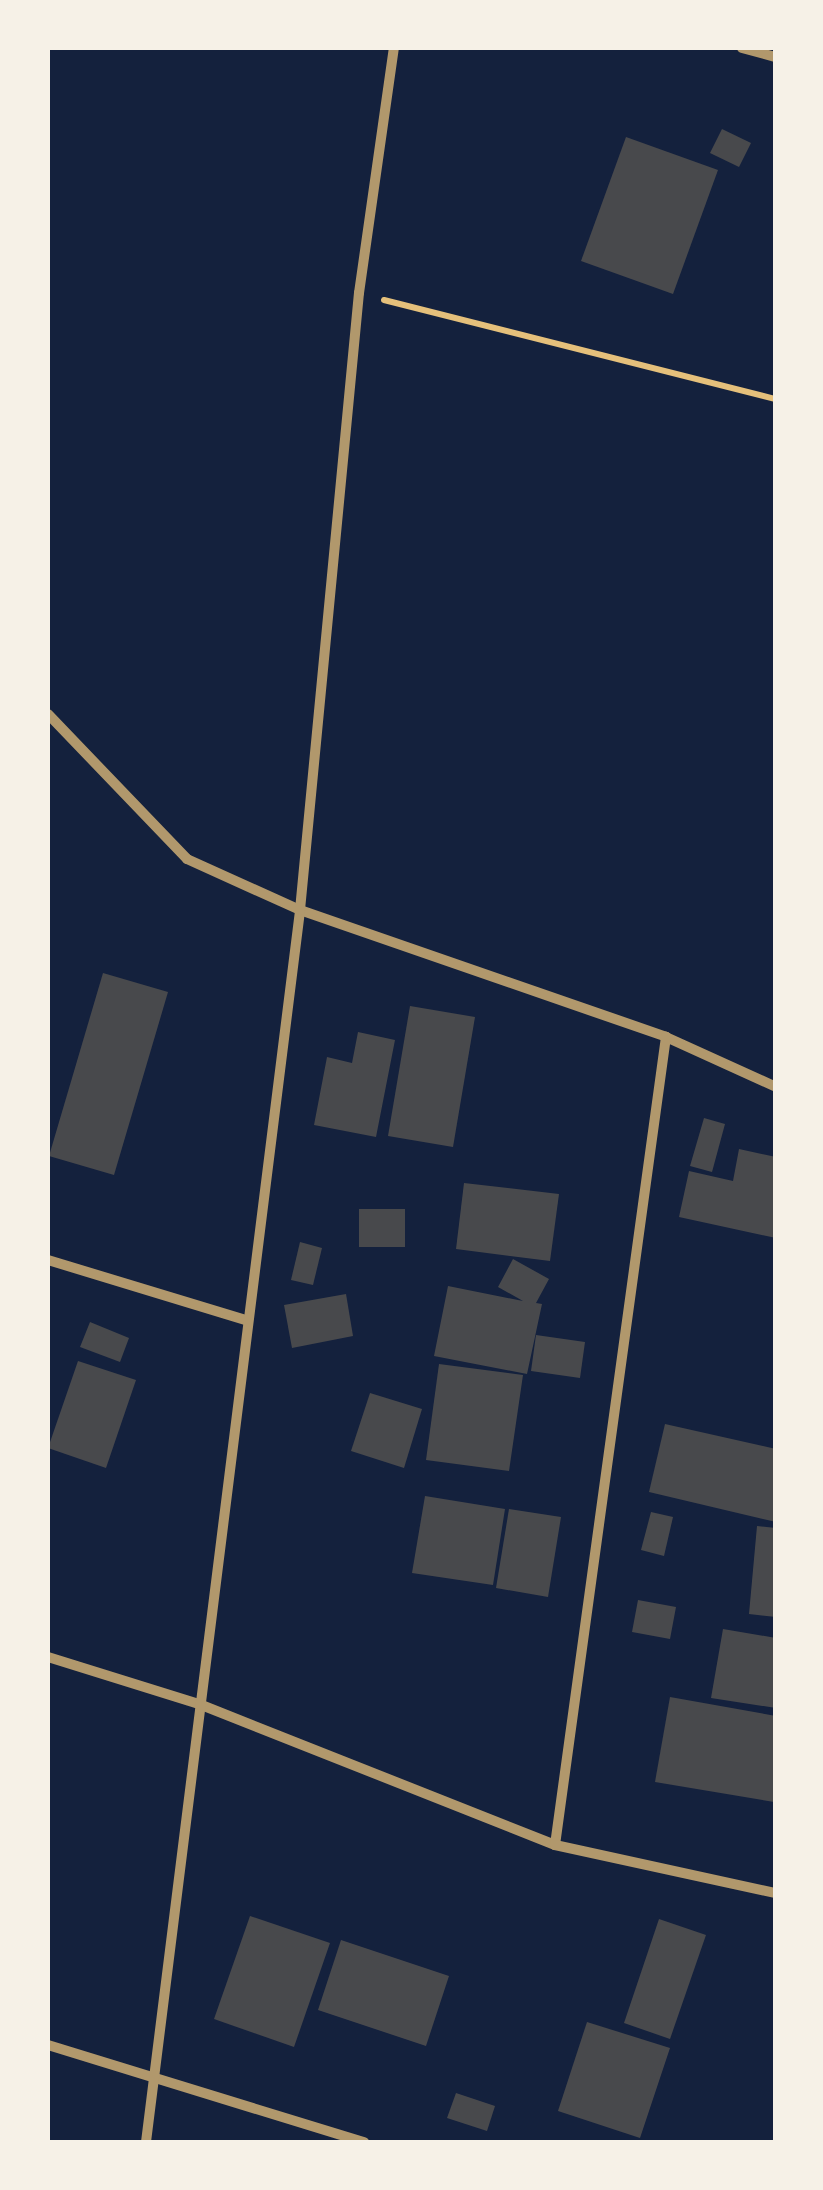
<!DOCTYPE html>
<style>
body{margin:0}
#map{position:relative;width:823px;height:2190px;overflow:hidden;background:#14213d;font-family:"PT Sans",sans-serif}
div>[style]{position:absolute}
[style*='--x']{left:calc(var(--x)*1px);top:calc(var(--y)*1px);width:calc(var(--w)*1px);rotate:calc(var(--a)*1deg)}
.building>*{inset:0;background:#48494c}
.path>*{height:6px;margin:-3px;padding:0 3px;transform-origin:3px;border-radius:3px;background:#e5c07b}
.minor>*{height:10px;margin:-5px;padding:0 5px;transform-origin:5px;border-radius:5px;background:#b1986c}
span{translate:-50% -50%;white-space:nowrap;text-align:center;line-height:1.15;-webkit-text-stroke:10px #f6f1e7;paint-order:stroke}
.frame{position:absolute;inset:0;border:50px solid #f6f1e7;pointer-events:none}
</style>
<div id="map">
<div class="building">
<i style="clip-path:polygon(722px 129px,751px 143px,739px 167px,710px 153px)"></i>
<i style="clip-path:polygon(626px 137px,718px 170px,673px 294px,581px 261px)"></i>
<i style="clip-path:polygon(103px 973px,168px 992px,114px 1175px,49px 1156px)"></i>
<i style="clip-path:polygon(410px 1006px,475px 1017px,453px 1147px,388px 1136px)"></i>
<i style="clip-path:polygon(358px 1032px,395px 1040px,376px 1137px,314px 1125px,327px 1057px,352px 1063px)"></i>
<i style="clip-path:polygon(704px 1118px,725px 1124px,712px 1172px,690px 1166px)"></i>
<i style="clip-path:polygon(739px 1149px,776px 1157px,776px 1238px,679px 1217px,689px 1171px,733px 1181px)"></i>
<i style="clip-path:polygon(464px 1183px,559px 1194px,550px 1261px,456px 1249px)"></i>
<i style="clip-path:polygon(359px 1209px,405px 1209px,405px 1247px,359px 1247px)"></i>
<i style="clip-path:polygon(300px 1242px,322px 1248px,313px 1285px,291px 1280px)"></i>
<i style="clip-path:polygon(513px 1259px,549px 1279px,536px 1303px,542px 1304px,527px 1374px,434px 1356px,448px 1286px,523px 1301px,498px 1287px)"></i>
<i style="clip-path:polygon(346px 1294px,353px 1336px,292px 1348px,284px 1305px)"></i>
<i style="clip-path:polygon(90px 1322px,129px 1338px,120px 1362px,80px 1347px)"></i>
<i style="clip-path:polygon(536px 1335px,585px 1342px,580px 1378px,531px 1371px)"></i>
<i style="clip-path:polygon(78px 1361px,136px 1380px,106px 1468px,48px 1448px)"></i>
<i style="clip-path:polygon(439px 1364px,523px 1375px,509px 1471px,426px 1460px)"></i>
<i style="clip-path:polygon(370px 1393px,422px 1409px,404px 1468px,351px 1451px)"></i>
<i style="clip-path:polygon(665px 1424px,776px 1449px,776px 1522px,649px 1492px)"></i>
<i style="clip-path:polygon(425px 1496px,505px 1509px,493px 1585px,412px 1573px)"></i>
<i style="clip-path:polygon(509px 1509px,561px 1517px,548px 1597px,496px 1588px)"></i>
<i style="clip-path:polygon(651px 1512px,673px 1517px,664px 1556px,641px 1550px)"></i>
<i style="clip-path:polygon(757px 1526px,776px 1528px,776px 1617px,749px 1614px)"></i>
<i style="clip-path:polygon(638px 1600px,676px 1607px,670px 1639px,632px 1632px)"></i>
<i style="clip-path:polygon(723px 1629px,776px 1638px,776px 1708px,711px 1698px)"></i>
<i style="clip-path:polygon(670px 1697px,776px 1716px,774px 1802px,655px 1782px)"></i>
<i style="clip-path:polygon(250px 1916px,330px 1943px,294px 2047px,214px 2019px)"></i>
<i style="clip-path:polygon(659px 1919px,706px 1935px,670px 2039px,624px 2023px)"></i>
<i style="clip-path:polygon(341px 1940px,449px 1976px,426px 2046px,318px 2010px)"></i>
<i style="clip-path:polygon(587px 2022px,670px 2048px,640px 2138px,558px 2111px)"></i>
<i style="clip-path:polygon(456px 2093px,495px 2106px,487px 2131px,447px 2118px)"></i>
</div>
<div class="path">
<i style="--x:384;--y:300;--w:404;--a:14.2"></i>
</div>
<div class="minor">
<i style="--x:742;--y:48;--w:35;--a:15"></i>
<i style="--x:48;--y:714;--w:201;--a:46.2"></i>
<i style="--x:187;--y:859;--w:124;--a:24.3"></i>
<i style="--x:300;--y:910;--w:387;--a:19.1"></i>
<i style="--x:666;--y:1037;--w:121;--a:24.4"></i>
<i style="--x:48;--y:1260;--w:206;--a:16.9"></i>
<i style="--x:48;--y:1657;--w:158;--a:17.3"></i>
<i style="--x:199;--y:1704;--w:383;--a:21.6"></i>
<i style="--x:555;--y:1845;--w:226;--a:12.3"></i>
<i style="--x:555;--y:1845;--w:816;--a:-82.18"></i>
<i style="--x:48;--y:2045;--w:331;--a:17.1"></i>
<i style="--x:146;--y:2142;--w:1242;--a:-82.87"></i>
<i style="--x:300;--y:910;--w:620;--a:-84.54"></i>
<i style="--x:359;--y:293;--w:247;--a:-81.9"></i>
</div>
<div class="frame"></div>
</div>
